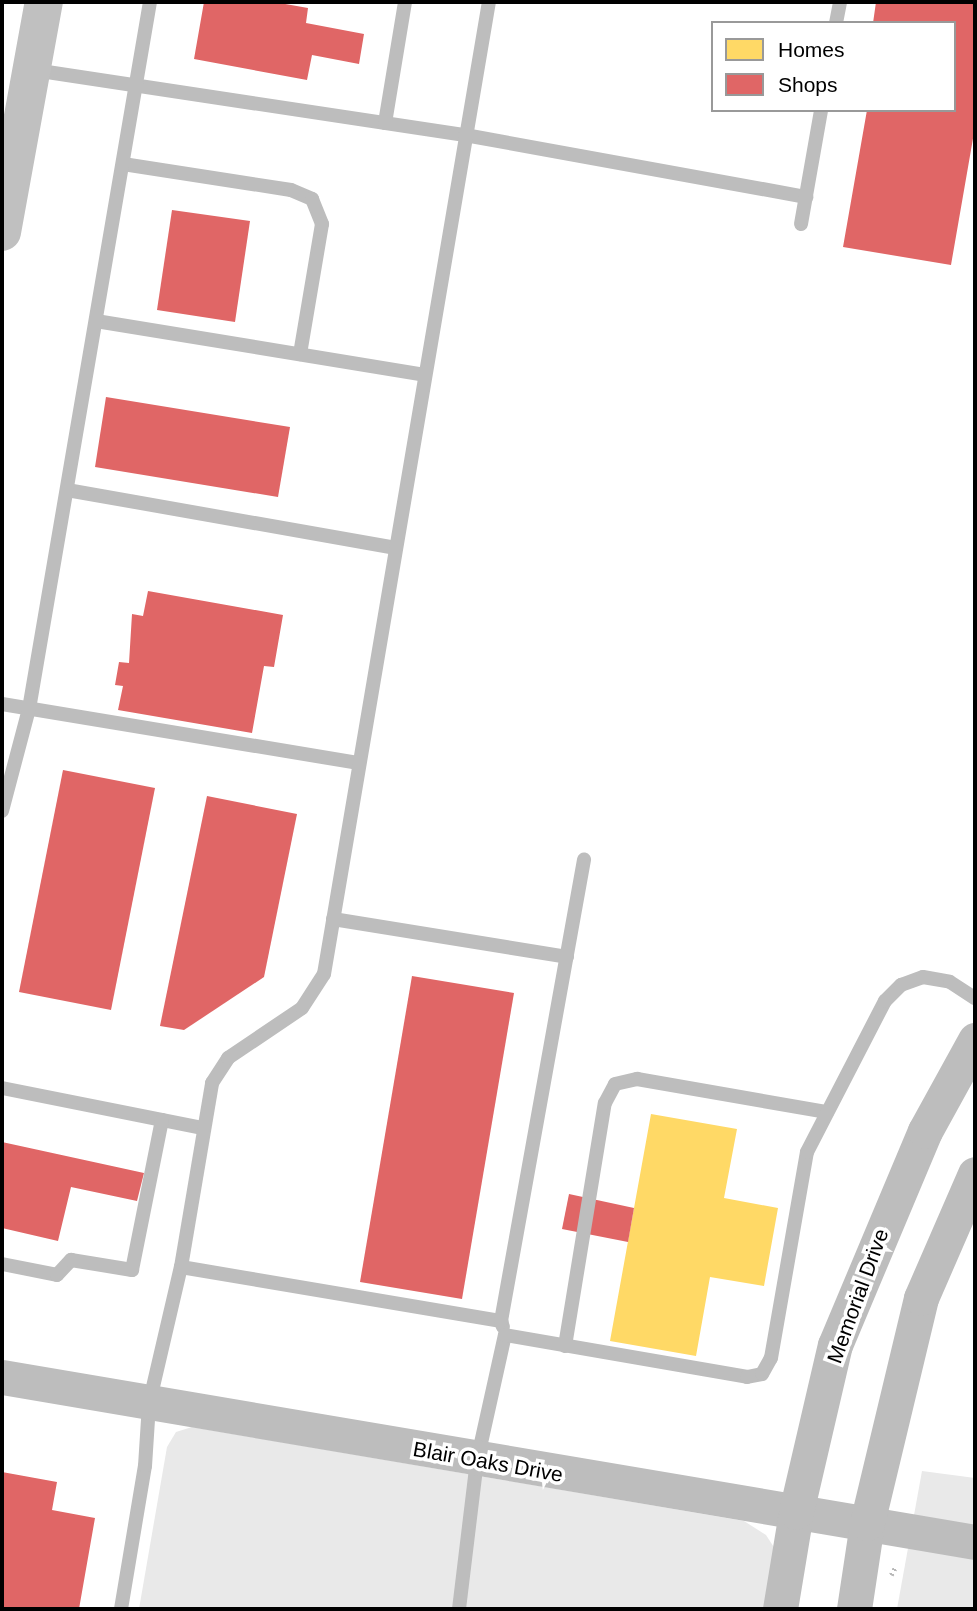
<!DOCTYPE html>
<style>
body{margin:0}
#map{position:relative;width:977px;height:1611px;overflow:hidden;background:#fff;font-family:Arial,sans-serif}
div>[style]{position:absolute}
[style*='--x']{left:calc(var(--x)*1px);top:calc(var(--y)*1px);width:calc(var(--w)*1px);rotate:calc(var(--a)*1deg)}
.green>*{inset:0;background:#e9e9e9}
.homes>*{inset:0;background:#ffd966}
.shops>*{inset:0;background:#e06666}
.path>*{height:4.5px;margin-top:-2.25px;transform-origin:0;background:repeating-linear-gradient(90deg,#b8b8b8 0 2px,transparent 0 5.5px)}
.service>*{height:14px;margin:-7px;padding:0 7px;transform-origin:7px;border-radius:7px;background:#bdbdbd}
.tertiary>*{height:35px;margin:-17.5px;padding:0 17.5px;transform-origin:17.5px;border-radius:17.5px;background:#bdbdbd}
.secondary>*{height:38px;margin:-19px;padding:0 19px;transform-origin:19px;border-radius:19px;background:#c0c0c0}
span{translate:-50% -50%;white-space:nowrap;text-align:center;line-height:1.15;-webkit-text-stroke:7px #fff;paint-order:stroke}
.street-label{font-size:21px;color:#000}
.frame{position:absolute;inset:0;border:4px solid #000;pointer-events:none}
.legend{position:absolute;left:711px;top:21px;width:245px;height:91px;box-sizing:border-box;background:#fff;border:2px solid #999;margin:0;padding:9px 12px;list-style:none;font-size:21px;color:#000}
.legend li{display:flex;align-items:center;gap:14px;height:35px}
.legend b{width:35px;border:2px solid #999}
</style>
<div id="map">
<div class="green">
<i style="clip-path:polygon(192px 1427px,744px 1521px,766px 1535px,777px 1552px,773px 1609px,139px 1609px,167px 1447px,176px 1432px)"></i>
<i style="clip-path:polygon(922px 1471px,975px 1478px,975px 1609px,897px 1609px)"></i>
</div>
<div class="homes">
<i style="clip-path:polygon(651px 1114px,737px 1129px,724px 1198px,778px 1208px,764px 1286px,710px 1277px,696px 1356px,610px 1341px)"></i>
</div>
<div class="shops">
<i style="clip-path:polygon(204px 2px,274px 2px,308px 8px,306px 23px,364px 34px,359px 64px,312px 55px,307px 80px,194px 59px)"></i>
<i style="clip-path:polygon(876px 2px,975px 2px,975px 127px,951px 265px,843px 247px,867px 110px,954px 110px,954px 23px,873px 23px)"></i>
<i style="clip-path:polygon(172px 210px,250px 221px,235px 322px,157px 310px)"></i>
<i style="clip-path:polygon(106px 397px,290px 427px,278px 497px,95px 467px)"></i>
<i style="clip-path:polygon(148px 591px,283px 615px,274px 667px,264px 666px,252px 733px,118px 710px,123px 686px,115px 685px,119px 662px,129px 663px,132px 614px,143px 616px)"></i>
<i style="clip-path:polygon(63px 770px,155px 788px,111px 1010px,19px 992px)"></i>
<i style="clip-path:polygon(207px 796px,297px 814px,264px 977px,184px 1030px,160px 1026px)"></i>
<i style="clip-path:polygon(412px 976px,514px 993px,462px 1299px,360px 1282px)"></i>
<i style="clip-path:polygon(2px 1142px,144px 1173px,137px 1201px,71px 1187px,58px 1241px,2px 1228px)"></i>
<i style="clip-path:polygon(569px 1194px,634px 1208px,628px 1242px,562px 1229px)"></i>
<i style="clip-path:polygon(2px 1472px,57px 1482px,52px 1510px,95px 1518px,79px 1609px,2px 1609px)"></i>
</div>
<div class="path">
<i style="--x:891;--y:1575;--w:10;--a:-61"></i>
</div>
<div class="service">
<i style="--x:836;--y:23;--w:21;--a:-79"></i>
<i style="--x:34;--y:70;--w:436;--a:8.6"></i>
<i style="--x:465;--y:135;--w:347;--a:10.3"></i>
<i style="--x:385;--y:123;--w:123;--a:-80.6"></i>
<i style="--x:123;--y:164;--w:170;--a:8.8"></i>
<i style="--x:291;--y:190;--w:23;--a:23"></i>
<i style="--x:312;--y:199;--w:27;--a:68"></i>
<i style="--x:322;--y:224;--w:132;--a:99.6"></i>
<i style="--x:801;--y:224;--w:116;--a:-80"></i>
<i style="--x:96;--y:321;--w:333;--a:9.3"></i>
<i style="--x:67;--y:490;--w:334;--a:10"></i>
<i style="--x:2;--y:704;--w:362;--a:9.4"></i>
<i style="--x:2;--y:811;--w:106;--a:-75.2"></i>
<i style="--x:29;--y:709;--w:717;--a:-80.29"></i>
<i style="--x:333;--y:919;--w:237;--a:9.2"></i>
<i style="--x:2;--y:1088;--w:205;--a:11.3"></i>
<i style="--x:2;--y:1264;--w:56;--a:11.3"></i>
<i style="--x:57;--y:1275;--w:21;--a:-47"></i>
<i style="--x:71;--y:1260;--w:62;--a:9.3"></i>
<i style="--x:132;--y:1270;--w:153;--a:-78.7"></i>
<i style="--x:181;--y:1267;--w:325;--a:9.6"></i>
<i style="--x:501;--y:1321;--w:6;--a:72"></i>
<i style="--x:501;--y:1321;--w:469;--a:-79.8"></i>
<i style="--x:565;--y:1346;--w:246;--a:-80.7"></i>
<i style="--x:605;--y:1103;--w:21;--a:-62"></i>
<i style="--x:615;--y:1084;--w:23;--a:-13"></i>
<i style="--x:637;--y:1079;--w:193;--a:9.9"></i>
<i style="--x:121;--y:1609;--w:145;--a:-80.5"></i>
<i style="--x:145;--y:1466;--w:62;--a:-86.3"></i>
<i style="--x:149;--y:1404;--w:141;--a:-76.9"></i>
<i style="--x:181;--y:1267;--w:187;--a:-80.4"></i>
<i style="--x:212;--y:1083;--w:30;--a:-57"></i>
<i style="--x:228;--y:1058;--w:89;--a:-34"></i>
<i style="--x:302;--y:1008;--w:40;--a:-57.1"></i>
<i style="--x:324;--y:974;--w:986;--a:-80.37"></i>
<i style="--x:459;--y:1609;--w:149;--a:-83.1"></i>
<i style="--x:477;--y:1461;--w:129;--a:-77.5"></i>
<i style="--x:505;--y:1335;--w:246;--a:9.8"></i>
<i style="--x:747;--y:1377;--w:15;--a:-11"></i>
<i style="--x:762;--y:1374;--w:18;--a:-61"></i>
<i style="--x:771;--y:1358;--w:209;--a:-80.1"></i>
<i style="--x:807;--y:1152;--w:170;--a:-62.7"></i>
<i style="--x:885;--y:1001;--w:23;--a:-45"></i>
<i style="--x:901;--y:985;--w:23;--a:-20"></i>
<i style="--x:923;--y:977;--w:27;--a:10"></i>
<i style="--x:950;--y:982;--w:30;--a:33"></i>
</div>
<div class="tertiary">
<i style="--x:2;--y:1377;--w:987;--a:9.62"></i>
<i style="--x:780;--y:1609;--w:98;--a:-80.6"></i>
<i style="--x:796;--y:1512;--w:171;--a:-76.9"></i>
<i style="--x:835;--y:1345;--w:232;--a:-67.2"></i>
<i style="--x:925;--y:1131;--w:104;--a:-61.2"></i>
<i style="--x:854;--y:1609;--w:87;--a:-81.4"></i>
<i style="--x:867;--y:1523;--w:231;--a:-76.5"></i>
<i style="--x:921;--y:1298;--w:135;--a:-66.5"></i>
</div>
<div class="secondary">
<i style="--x:2;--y:232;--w:234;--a:-79.7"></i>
</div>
<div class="street-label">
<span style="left:858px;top:1296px;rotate:-70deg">Memorial Drive</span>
<span style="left:488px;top:1462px;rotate:10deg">Blair Oaks Drive</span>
</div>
<div class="frame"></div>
<ul class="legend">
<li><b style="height:19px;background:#ffd966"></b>Homes</li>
<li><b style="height:19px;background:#e06666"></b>Shops</li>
</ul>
</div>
